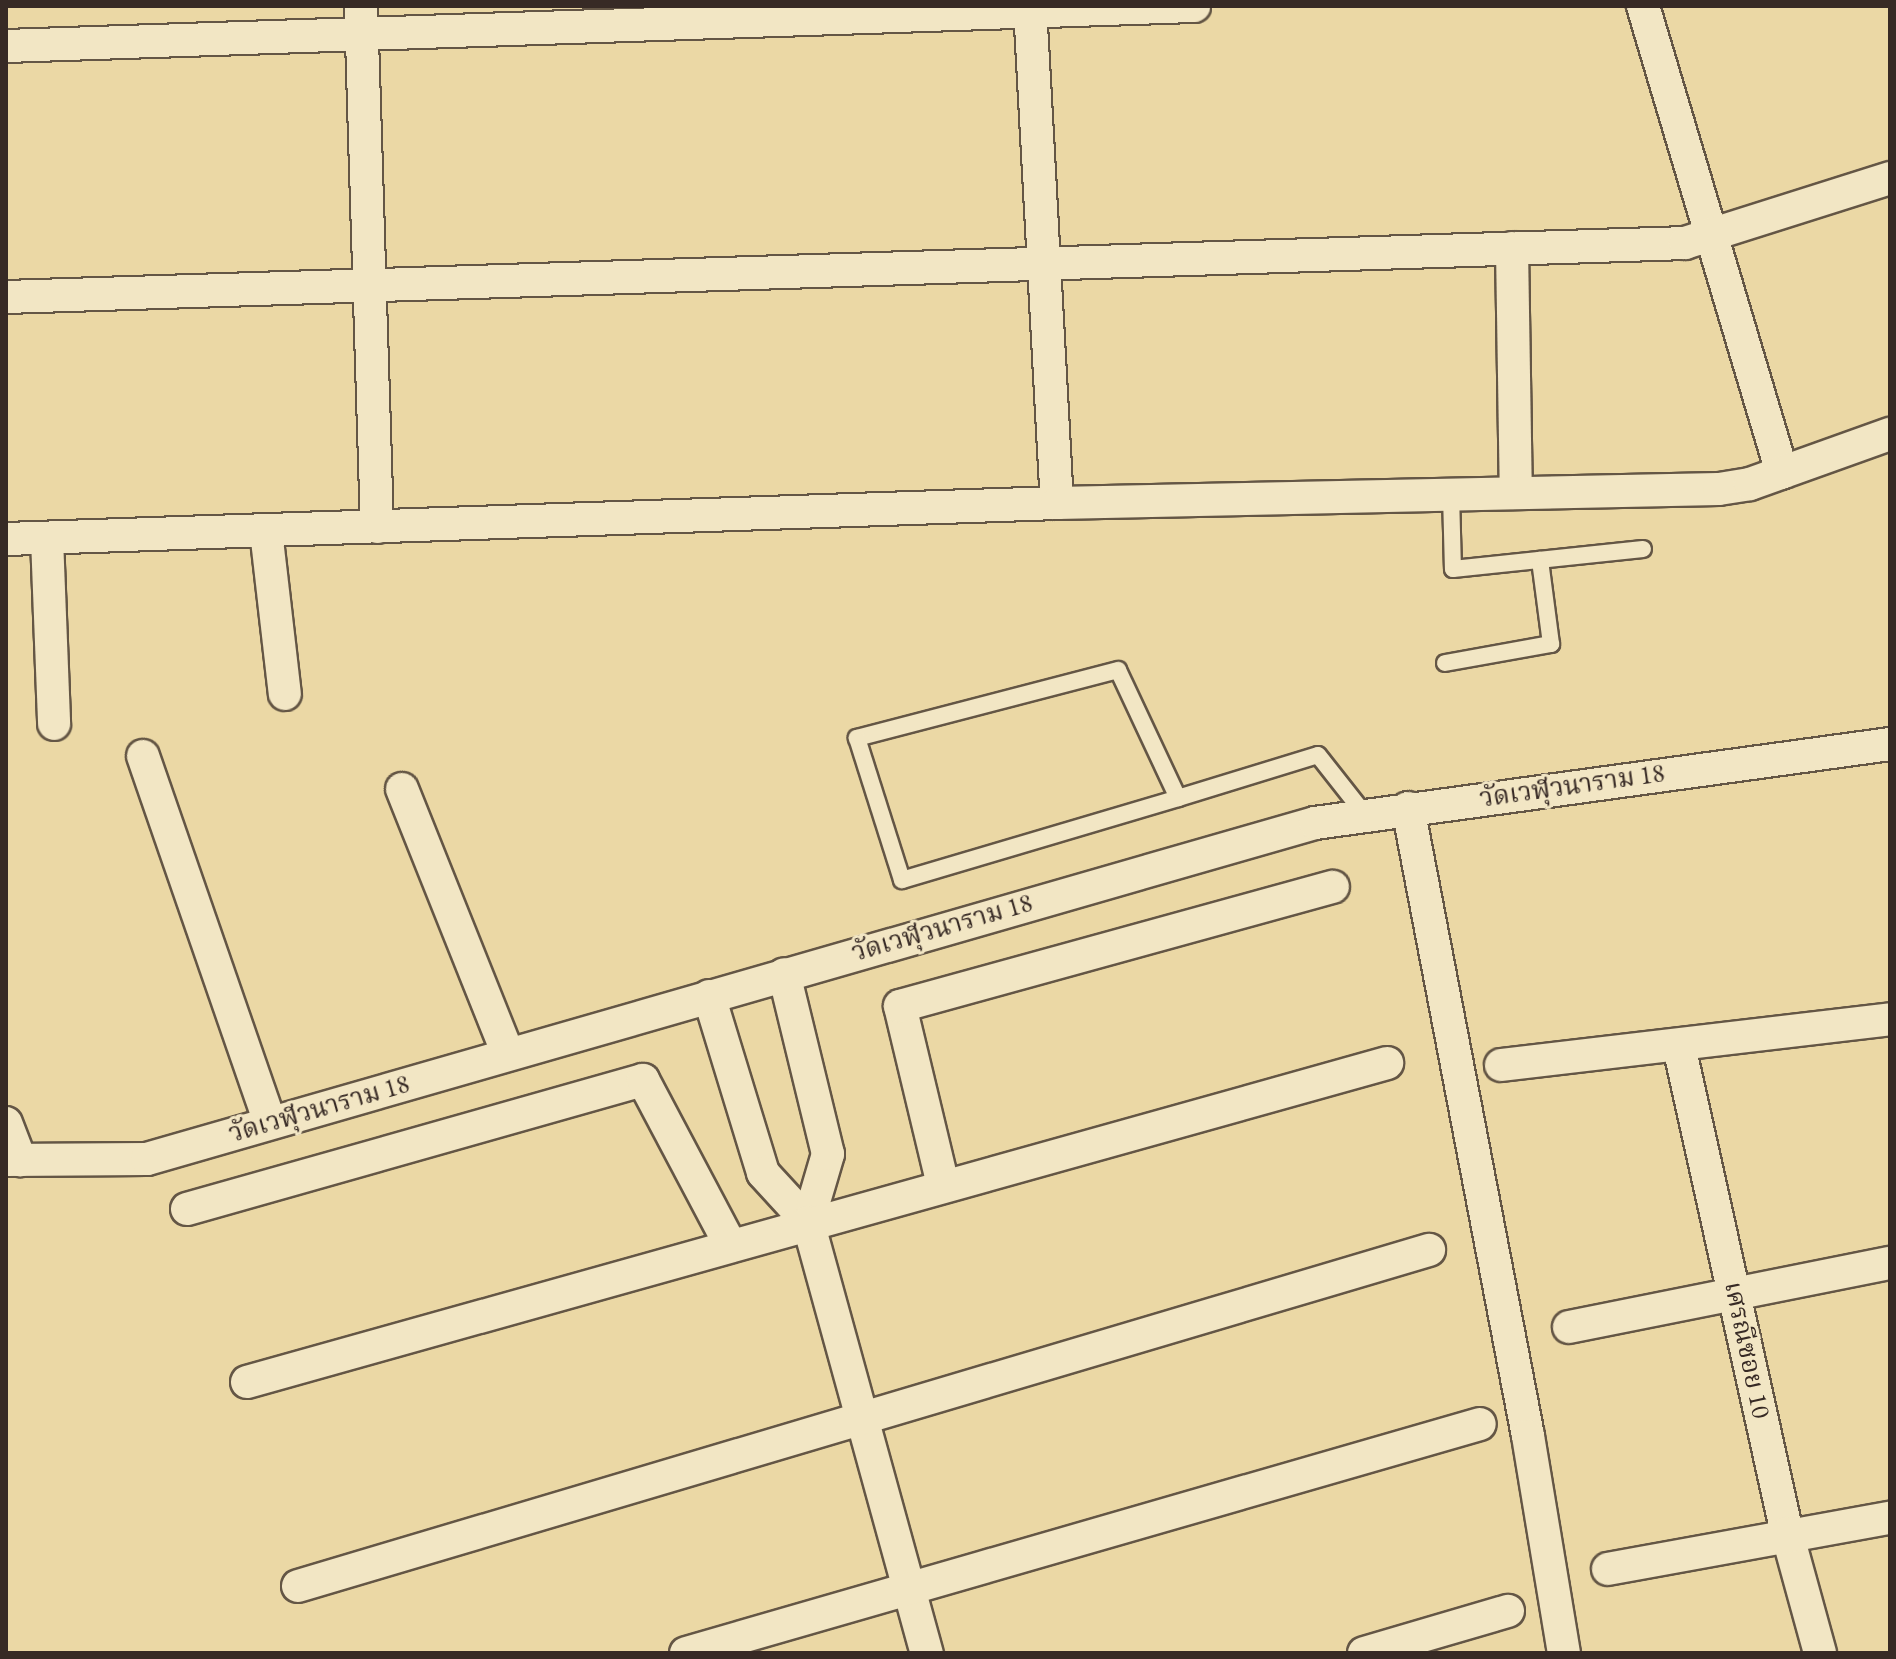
<!DOCTYPE html>
<meta charset="utf-8">
<style>
body{margin:0}
#map{position:relative;width:1896px;height:1659px;overflow:hidden;background:#ebd8a5;font-family:"EB Garamond","Noto Serif Thai",serif}
div>[style]{position:absolute}
[style*='--x']{left:calc(var(--x)*1px);top:calc(var(--y)*1px);width:calc(var(--w)*1px);rotate:calc(var(--a)*1deg)}
.roads{filter:drop-shadow(2px 0 #645645) drop-shadow(-2px 0 #645645) drop-shadow(0 2px #645645) drop-shadow(0 -2px #645645)}
.service>*{height:16px;margin:-8px;padding:0 8px;transform-origin:8px;border-radius:8px;background:#f2e6c4}
.minor>*{height:32px;margin:-16px;padding:0 16px;transform-origin:16px;border-radius:16px;background:#f2e6c4}
span{translate:-50% -50%;white-space:nowrap;text-align:center;line-height:1.15;-webkit-text-stroke:6px #f2e6c4;paint-order:stroke}
.street-label{font-size:26px;color:#372a25}
.frame{position:absolute;inset:0;border:8px solid #372a25;pointer-events:none}
</style>
<div id="map">
<div class="roads">
<div class="service">
<i style="--x:1451;--y:494;--w:75;--a:88.5"></i>
<i style="--x:1453;--y:569;--w:191;--a:-6"></i>
<i style="--x:1445;--y:663;--w:108;--a:-10.2"></i>
<i style="--x:1551;--y:644;--w:85;--a:-97.5"></i>
<i style="--x:1178;--y:798;--w:141;--a:-115.1"></i>
<i style="--x:1118;--y:670;--w:270;--a:165.4"></i>
<i style="--x:857;--y:738;--w:149;--a:72.4"></i>
<i style="--x:902;--y:880;--w:288;--a:-16.5"></i>
<i style="--x:1178;--y:798;--w:146;--a:-17.1"></i>
<i style="--x:1318;--y:755;--w:78;--a:51.8"></i>
</div>
<div class="minor">
<i style="--x:361;--y:6;--w:521;--a:88.24"></i>
<i style="--x:1030;--y:6;--w:498;--a:86.9"></i>
<i style="--x:1643;--y:6;--w:487;--a:73.4"></i>
<i style="--x:6;--y:46;--w:1189;--a:-1.93"></i>
<i style="--x:1512;--y:248;--w:245;--a:89.1"></i>
<i style="--x:6;--y:297;--w:1680;--a:-1.84"></i>
<i style="--x:1685;--y:243;--w:215;--a:-17.6"></i>
<i style="--x:266;--y:531;--w:164;--a:83.4"></i>
<i style="--x:47;--y:538;--w:186;--a:87.8"></i>
<i style="--x:6;--y:539;--w:1052;--a:-1.96"></i>
<i style="--x:1057;--y:503;--w:662;--a:-1.21"></i>
<i style="--x:1719;--y:489;--w:31;--a:-9"></i>
<i style="--x:1750;--y:484;--w:149;--a:-19.7"></i>
<i style="--x:143;--y:756;--w:388;--a:70.9"></i>
<i style="--x:402;--y:789;--w:285;--a:68.2"></i>
<i style="--x:1408;--y:808;--w:639;--a:79.18"></i>
<i style="--x:1528;--y:1436;--w:220;--a:80.6"></i>
<i style="--x:709;--y:996;--w:185;--a:73"></i>
<i style="--x:763;--y:1173;--w:67;--a:47.4"></i>
<i style="--x:808;--y:1222;--w:71;--a:-73.6"></i>
<i style="--x:828;--y:1154;--w:185;--a:-103.7"></i>
<i style="--x:1679;--y:1046;--w:499;--a:77.5"></i>
<i style="--x:1787;--y:1533;--w:124;--a:74.6"></i>
<i style="--x:1501;--y:1065;--w:392;--a:-6.7"></i>
<i style="--x:6;--y:1123;--w:40;--a:69"></i>
<i style="--x:6;--y:1160;--w:141;--a:-0.4"></i>
<i style="--x:147;--y:1159;--w:1215;--a:-16.05"></i>
<i style="--x:1315;--y:823;--w:580;--a:-7.82"></i>
<i style="--x:943;--y:1185;--w:184;--a:-103.5"></i>
<i style="--x:900;--y:1006;--w:449;--a:-15.4"></i>
<i style="--x:187;--y:1209;--w:474;--a:-15.8"></i>
<i style="--x:643;--y:1080;--w:186;--a:62.1"></i>
<i style="--x:808;--y:1222;--w:447;--a:74.6"></i>
<i style="--x:1569;--y:1327;--w:327;--a:-11.3"></i>
<i style="--x:247;--y:1382;--w:1184;--a:-15.63"></i>
<i style="--x:1608;--y:1569;--w:287;--a:-10.3"></i>
<i style="--x:298;--y:1586;--w:1180;--a:-16.55"></i>
<i style="--x:686;--y:1653;--w:826;--a:-16.09"></i>
<i style="--x:1364;--y:1653;--w:150;--a:-16.3"></i>
</div>
</div>
<div class="street-label">
<span style="left:1572px;top:786px;rotate:-8deg">วัดเวฬุวนาราม 18</span>
<span style="left:942px;top:928px;rotate:-16deg">วัดเวฬุวนาราม 18</span>
<span style="left:319px;top:1109px;rotate:-16deg">วัดเวฬุวนาราม 18</span>
<span style="left:1747px;top:1350px;rotate:78deg">เศรณีซอย 10</span>
</div>
<div class="frame"></div>
</div>
